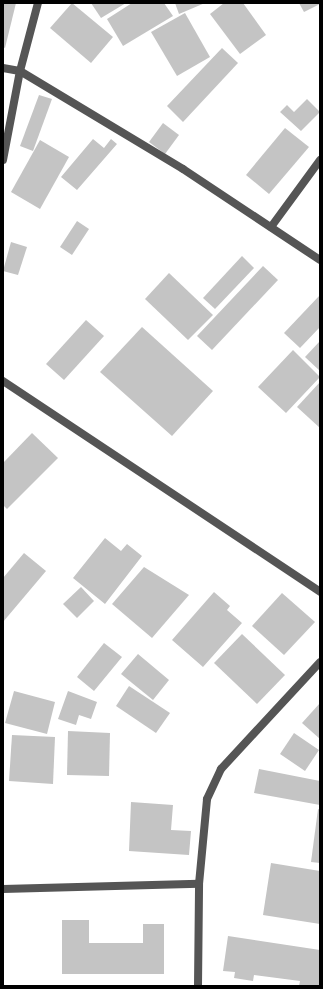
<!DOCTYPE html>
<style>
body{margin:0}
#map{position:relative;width:323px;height:989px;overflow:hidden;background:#fff;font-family:Rubik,sans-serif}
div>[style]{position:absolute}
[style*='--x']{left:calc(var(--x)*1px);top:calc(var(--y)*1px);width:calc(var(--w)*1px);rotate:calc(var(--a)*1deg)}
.building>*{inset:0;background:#c4c4c4}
.minor>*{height:8px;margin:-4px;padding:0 4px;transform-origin:4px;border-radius:4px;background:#555}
span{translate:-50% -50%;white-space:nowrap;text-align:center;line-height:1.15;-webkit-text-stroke:4px #fff;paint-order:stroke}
.frame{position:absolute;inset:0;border:4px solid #000;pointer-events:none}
</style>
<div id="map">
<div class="building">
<i style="clip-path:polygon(3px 3px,16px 3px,5px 48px,3px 47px)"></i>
<i style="clip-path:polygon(72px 3px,113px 37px,91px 63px,50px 28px)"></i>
<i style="clip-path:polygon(91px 3px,126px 3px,101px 18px)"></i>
<i style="clip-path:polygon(132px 3px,164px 3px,173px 16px,123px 46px,107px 19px)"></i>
<i style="clip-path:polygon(175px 3px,205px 3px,179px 14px)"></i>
<i style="clip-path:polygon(224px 3px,243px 3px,266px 35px,240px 54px,210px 14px)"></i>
<i style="clip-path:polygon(299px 3px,320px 3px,320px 4px,304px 12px)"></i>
<i style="clip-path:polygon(185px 13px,210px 57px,177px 76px,151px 32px)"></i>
<i style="clip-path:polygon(222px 48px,238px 63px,183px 122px,167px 106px)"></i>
<i style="clip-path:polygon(39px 95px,52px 99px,33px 151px,20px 146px)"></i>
<i style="clip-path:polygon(307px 99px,320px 112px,301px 131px,280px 112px,287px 105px,294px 112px)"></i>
<i style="clip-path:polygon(163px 123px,179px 135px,165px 154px,149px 142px)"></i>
<i style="clip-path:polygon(285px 128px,309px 147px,269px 194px,246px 175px)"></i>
<i style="clip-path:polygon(93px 139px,104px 148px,111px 139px,117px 144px,77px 190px,61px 177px)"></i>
<i style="clip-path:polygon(40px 140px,69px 157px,40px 209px,11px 192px)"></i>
<i style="clip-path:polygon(77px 221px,89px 229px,72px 255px,60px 247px)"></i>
<i style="clip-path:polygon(11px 242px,27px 247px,18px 275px,3px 271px)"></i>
<i style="clip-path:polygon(242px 256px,254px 268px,215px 309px,203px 298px)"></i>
<i style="clip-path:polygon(263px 266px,278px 280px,212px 350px,197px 336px)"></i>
<i style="clip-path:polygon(169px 273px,213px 315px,188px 340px,145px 299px)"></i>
<i style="clip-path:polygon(320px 295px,320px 327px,300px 348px,284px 333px)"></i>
<i style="clip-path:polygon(86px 320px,104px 336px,64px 380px,46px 364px)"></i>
<i style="clip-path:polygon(142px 327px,213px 391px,172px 436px,100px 372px)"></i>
<i style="clip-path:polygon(320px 341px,320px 371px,305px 357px)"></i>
<i style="clip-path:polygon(293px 350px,320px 377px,286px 413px,258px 387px)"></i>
<i style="clip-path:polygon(320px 382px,320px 428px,297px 407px)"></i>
<i style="clip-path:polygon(32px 433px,58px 458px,7px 509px,3px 505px,3px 463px)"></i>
<i style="clip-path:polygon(105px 538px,121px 551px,127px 544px,142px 556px,105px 604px,73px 578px)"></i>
<i style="clip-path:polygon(24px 553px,46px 571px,3px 622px,3px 578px)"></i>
<i style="clip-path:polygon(144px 567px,189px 595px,152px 638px,112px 604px)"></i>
<i style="clip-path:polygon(81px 587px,94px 601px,77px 618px,63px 604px)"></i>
<i style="clip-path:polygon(214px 592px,230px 606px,227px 610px,242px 623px,203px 667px,172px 640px)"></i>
<i style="clip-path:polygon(282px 593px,315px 622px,284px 655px,252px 626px)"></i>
<i style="clip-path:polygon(242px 634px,285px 675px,257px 704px,214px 663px)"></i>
<i style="clip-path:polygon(104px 643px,122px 657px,94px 691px,77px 677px)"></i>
<i style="clip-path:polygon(138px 654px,169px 680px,153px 700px,121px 674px)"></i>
<i style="clip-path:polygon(129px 686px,170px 713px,156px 733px,116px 706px)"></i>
<i style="clip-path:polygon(14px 691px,55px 702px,47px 734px,5px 723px)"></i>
<i style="clip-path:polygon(68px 691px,97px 702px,91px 719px,79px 715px,76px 725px,58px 719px)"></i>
<i style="clip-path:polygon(320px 703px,320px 739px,302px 723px)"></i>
<i style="clip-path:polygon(68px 731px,110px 733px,109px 776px,67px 775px)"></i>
<i style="clip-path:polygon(294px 733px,319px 750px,305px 771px,280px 754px)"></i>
<i style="clip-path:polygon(12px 735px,55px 737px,53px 784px,9px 781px)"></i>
<i style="clip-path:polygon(259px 769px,320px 781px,320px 805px,254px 793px)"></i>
<i style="clip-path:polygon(131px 802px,173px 805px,171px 830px,191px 831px,189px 855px,129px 851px)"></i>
<i style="clip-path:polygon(318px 809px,320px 810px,320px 863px,311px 862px)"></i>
<i style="clip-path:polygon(271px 863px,320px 871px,320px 924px,263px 915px)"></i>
<i style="clip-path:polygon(62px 920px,89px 920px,89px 943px,143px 943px,143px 924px,164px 924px,164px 974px,62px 974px)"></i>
<i style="clip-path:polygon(228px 936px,320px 950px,320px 986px,299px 986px,300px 981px,254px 975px,253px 981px,234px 978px,235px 972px,223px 971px)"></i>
</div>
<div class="minor">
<i style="--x:3;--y:68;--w:17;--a:10"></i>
<i style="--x:20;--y:71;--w:190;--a:31"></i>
<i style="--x:183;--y:169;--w:164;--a:33.6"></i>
<i style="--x:3;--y:160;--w:91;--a:-79.2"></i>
<i style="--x:20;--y:71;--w:70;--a:-75.2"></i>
<i style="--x:271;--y:227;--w:83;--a:-53.8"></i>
<i style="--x:3;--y:381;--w:381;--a:33.6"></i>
<i style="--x:3;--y:889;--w:196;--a:-1.5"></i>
<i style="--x:198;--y:986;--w:102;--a:-89.4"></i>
<i style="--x:199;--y:884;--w:85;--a:-84.6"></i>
<i style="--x:207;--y:799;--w:33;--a:-65"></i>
<i style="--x:221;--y:769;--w:146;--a:-47.2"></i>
</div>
<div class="frame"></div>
</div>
